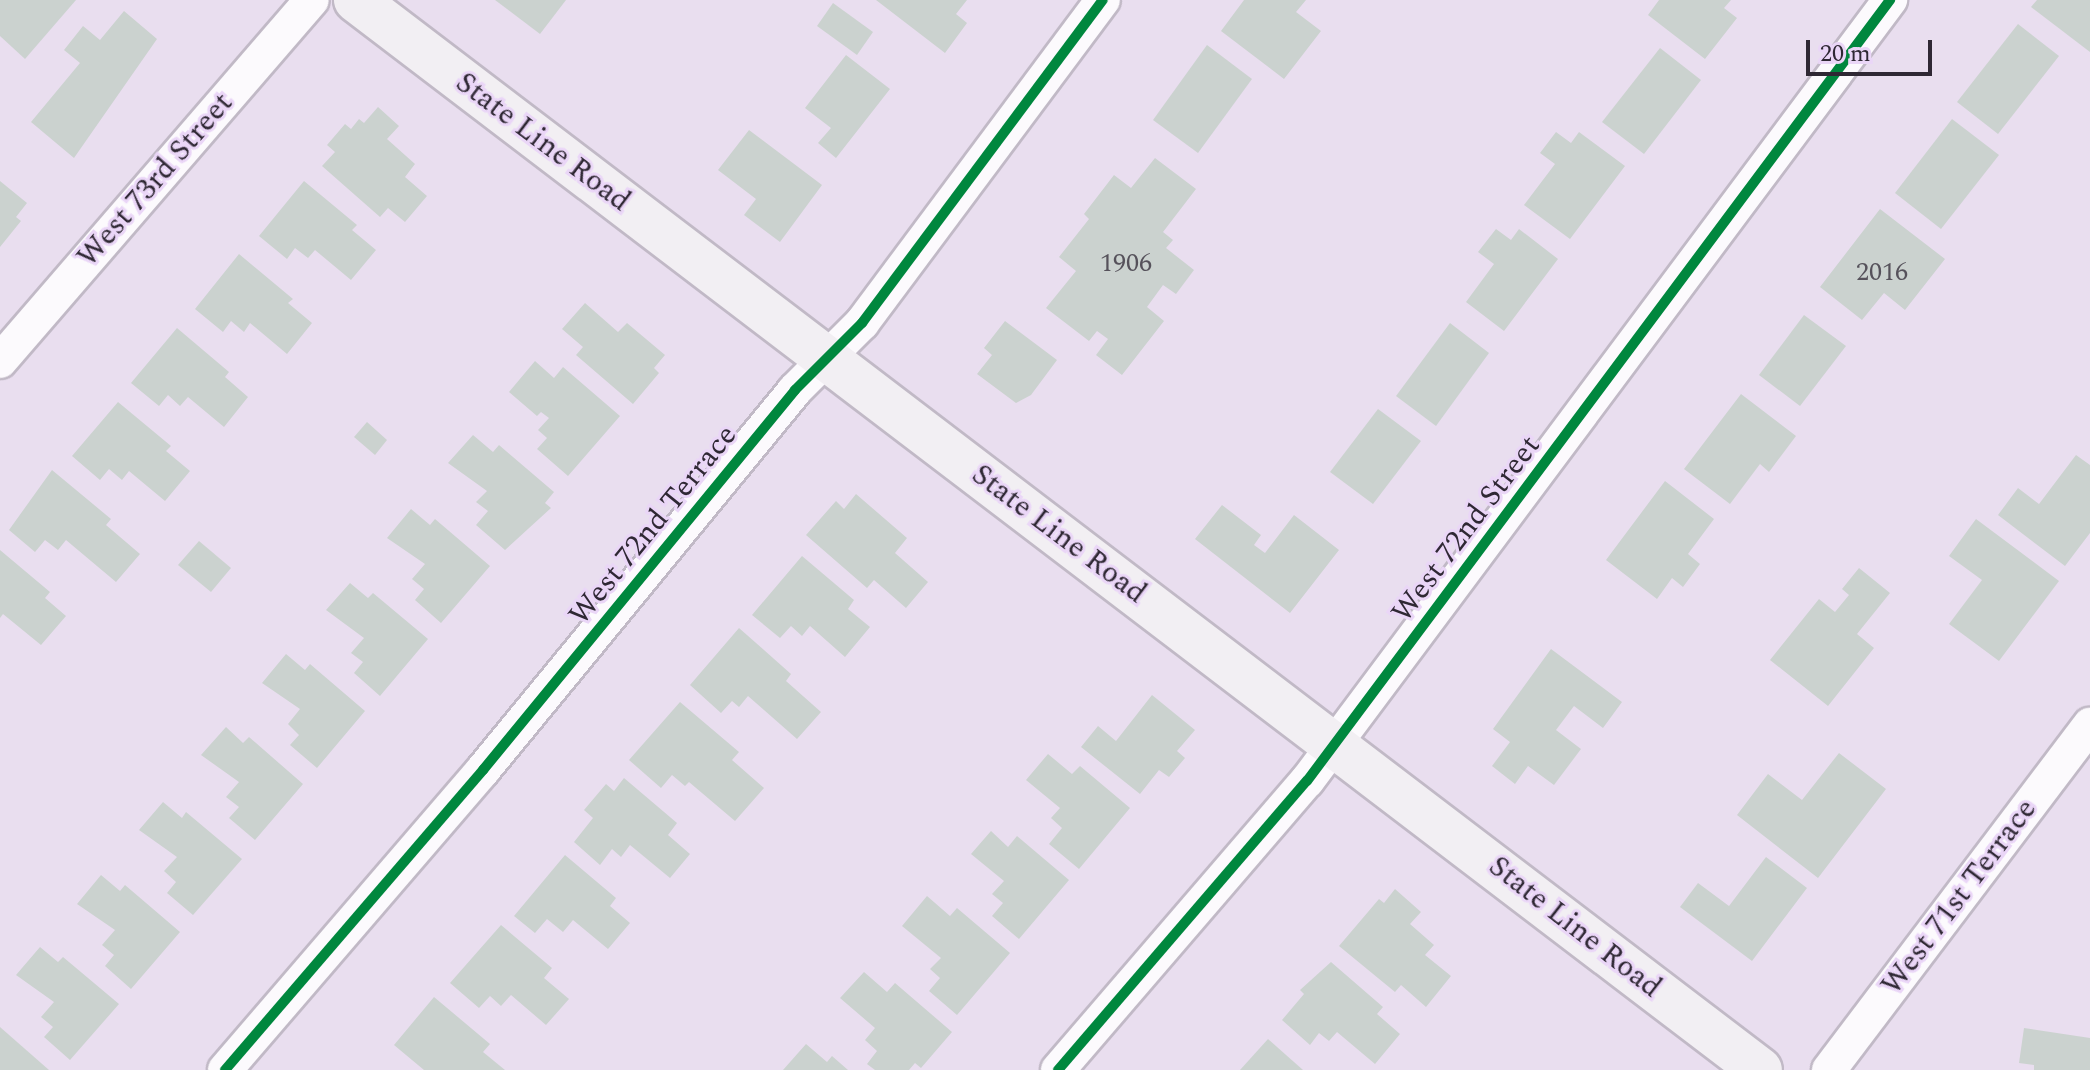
<!DOCTYPE html>
<style>
body{margin:0}
#map{position:relative;width:2090px;height:1070px;overflow:hidden;background:#e9deef;font-family:Spectral,serif}
div>[style]{position:absolute}
[style*='--x']{left:calc(var(--x)*1px);top:calc(var(--y)*1px);width:calc(var(--w)*1px);rotate:calc(var(--a)*1deg)}
.building>*{inset:0;background:#cbd2cf}
.roads{filter:drop-shadow(2px 0 #c1b9c6) drop-shadow(-2px 0 #c1b9c6) drop-shadow(0 2px #c1b9c6) drop-shadow(0 -2px #c1b9c6)}
.street>*{height:34px;margin:-17px;padding:0 17px;transform-origin:17px;border-radius:17px;background:#fcfafd}
.secondary>*{height:44px;margin:-22px;padding:0 22px;transform-origin:22px;border-radius:22px;background:#f2eff3}
.cycleway>*{height:10px;margin:-5px;padding:0 5px;transform-origin:5px;border-radius:5px;background:#00873e}
span{translate:-50% -50%;white-space:nowrap;text-align:center;line-height:1.15;-webkit-text-stroke:6px #ead6f7;paint-order:stroke}
.number-label{font-size:26px;color:#56525b}
.number-label span{-webkit-text-stroke-width:0}
.street-label{font-size:30px;color:#2f2834}
.scale{position:absolute;left:1806px;top:40px;width:126px;height:36px;box-sizing:border-box;border:4px solid #2f2834;border-top:0;padding-left:10px;font-size:24px;line-height:28px;white-space:nowrap;color:#2f2834;-webkit-text-stroke:6px #ead6f7;paint-order:stroke}
</style>
<div id="map">
<div class="building">
<i style="clip-path:polygon(0 0,76px 0,25px 59px,0 36px)"></i>
<i style="clip-path:polygon(495px 0,566px 0,540px 34px)"></i>
<i style="clip-path:polygon(876px 0,967px 0,956px 14px,967px 23px,945px 53px)"></i>
<i style="clip-path:polygon(1244px 0,1306px 0,1296px 12px,1321px 31px,1284px 79px,1221px 31px)"></i>
<i style="clip-path:polygon(1659px 0,1731px 0,1724px 8px,1737px 18px,1705px 59px,1648px 15px)"></i>
<i style="clip-path:polygon(2037px 0,2090px 0,2090px 52px,2031px 7px)"></i>
<i style="clip-path:polygon(833px 3px,873px 32px,857px 55px,817px 26px)"></i>
<i style="clip-path:polygon(124px 11px,157px 39px,74px 158px,31px 122px,80px 63px,64px 50px,83px 26px,100px 40px)"></i>
<i style="clip-path:polygon(2018px 24px,2059px 56px,1998px 134px,1957px 102px)"></i>
<i style="clip-path:polygon(1207px 45px,1252px 79px,1198px 153px,1153px 120px)"></i>
<i style="clip-path:polygon(1660px 48px,1701px 80px,1644px 154px,1602px 122px)"></i>
<i style="clip-path:polygon(846px 55px,890px 89px,836px 158px,818px 143px,831px 128px,805px 108px)"></i>
<i style="clip-path:polygon(378px 107px,399px 126px,387px 139px,415px 164px,405px 177px,427px 196px,405px 222px,388px 208px,380px 217px,322px 166px,335px 152px,327px 145px,345px 124px,351px 129px,359px 119px,364px 123px)"></i>
<i style="clip-path:polygon(1952px 119px,1999px 155px,1941px 229px,1895px 193px)"></i>
<i style="clip-path:polygon(749px 130px,822px 185px,780px 242px,744px 215px,756px 199px,718px 170px)"></i>
<i style="clip-path:polygon(1556px 132px,1571px 143px,1579px 132px,1625px 166px,1570px 239px,1524px 205px,1555px 164px,1540px 153px)"></i>
<i style="clip-path:polygon(1155px 158px,1196px 189px,1163px 232px,1173px 240px,1166px 248px,1194px 270px,1176px 294px,1163px 285px,1147px 307px,1164px 321px,1122px 375px,1096px 355px,1108px 339px,1097px 331px,1089px 341px,1046px 308px,1076px 271px,1059px 257px,1089px 219px,1084px 214px,1114px 175px,1131px 188px)"></i>
<i style="clip-path:polygon(0 181px,27px 203px,16px 217px,21px 221px,0 247px)"></i>
<i style="clip-path:polygon(304px 181px,357px 225px,352px 230px,376px 250px,351px 280px,315px 250px,308px 258px,295px 248px,287px 259px,259px 236px)"></i>
<i style="clip-path:polygon(1880px 209px,1945px 259px,1905px 310px,1884px 293px,1862px 320px,1820px 287px)"></i>
<i style="clip-path:polygon(1496px 229px,1511px 240px,1519px 229px,1558px 259px,1504px 331px,1466px 302px,1494px 264px,1478px 252px)"></i>
<i style="clip-path:polygon(239px 254px,293px 299px,288px 303px,312px 323px,287px 354px,250px 323px,244px 332px,231px 321px,223px 332px,195px 309px)"></i>
<i style="clip-path:polygon(585px 303px,618px 332px,627px 323px,665px 355px,654px 368px,659px 373px,633px 404px,576px 355px,583px 347px,562px 329px)"></i>
<i style="clip-path:polygon(1804px 315px,1846px 346px,1800px 406px,1759px 375px)"></i>
<i style="clip-path:polygon(1005px 321px,1057px 360px,1031px 395px,1016px 403px,977px 374px,992px 355px,984px 348px)"></i>
<i style="clip-path:polygon(1450px 323px,1489px 353px,1436px 426px,1396px 396px)"></i>
<i style="clip-path:polygon(177px 328px,229px 372px,225px 377px,248px 397px,224px 427px,188px 397px,180px 406px,168px 395px,159px 406px,131px 383px)"></i>
<i style="clip-path:polygon(535px 361px,554px 378px,563px 367px,620px 416px,568px 476px,537px 449px,547px 438px,538px 430px,549px 418px,541px 412px,537px 416px,509px 392px)"></i>
<i style="clip-path:polygon(1741px 394px,1796px 436px,1769px 472px,1760px 464px,1730px 504px,1684px 469px)"></i>
<i style="clip-path:polygon(118px 402px,171px 446px,166px 451px,190px 471px,165px 501px,129px 471px,122px 480px,109px 469px,100px 480px,72px 456px)"></i>
<i style="clip-path:polygon(1378px 409px,1421px 441px,1373px 504px,1330px 472px)"></i>
<i style="clip-path:polygon(367px 422px,387px 440px,375px 455px,354px 437px)"></i>
<i style="clip-path:polygon(473px 435px,493px 452px,499px 445px,554px 492px,545px 503px,551px 508px,505px 550px,476px 525px,488px 511px,476px 502px,487px 491px,448px 463px)"></i>
<i style="clip-path:polygon(2076px 455px,2090px 465px,2090px 533px,2065px 566px,1998px 515px,2018px 488px,2039px 504px)"></i>
<i style="clip-path:polygon(52px 470px,111px 519px,106px 525px,140px 554px,116px 582px,66px 540px,58px 550px,45px 540px,35px 552px,9px 530px)"></i>
<i style="clip-path:polygon(1665px 481px,1714px 519px,1688px 554px,1700px 564px,1683px 587px,1672px 578px,1657px 599px,1606px 560px)"></i>
<i style="clip-path:polygon(856px 494px,907px 538px,895px 553px,928px 582px,906px 608px,874px 580px,867px 588px,806px 535px,836px 501px,844px 509px)"></i>
<i style="clip-path:polygon(1222px 505px,1261px 535px,1254px 545px,1265px 553px,1294px 515px,1339px 550px,1290px 613px,1195px 539px)"></i>
<i style="clip-path:polygon(411px 509px,430px 525px,435px 519px,490px 566px,441px 623px,415px 600px,424px 589px,412px 579px,425px 564px,387px 538px)"></i>
<i style="clip-path:polygon(1976px 519px,2059px 581px,1999px 661px,1949px 624px,1982px 580px,1949px 556px)"></i>
<i style="clip-path:polygon(199px 541px,231px 568px,211px 592px,178px 565px)"></i>
<i style="clip-path:polygon(0 550px,50px 592px,45px 598px,66px 616px,41px 645px,3px 614px,0 618px)"></i>
<i style="clip-path:polygon(802px 556px,854px 600px,848px 609px,870px 627px,845px 657px,810px 626px,802px 636px,791px 626px,780px 638px,752px 615px)"></i>
<i style="clip-path:polygon(1859px 568px,1890px 593px,1857px 634px,1874px 648px,1828px 706px,1770px 660px,1819px 599px,1835px 612px,1849px 595px,1842px 589px)"></i>
<i style="clip-path:polygon(350px 583px,368px 598px,373px 593px,428px 639px,380px 696px,354px 673px,363px 662px,351px 653px,364px 638px,326px 610px)"></i>
<i style="clip-path:polygon(739px 628px,791px 674px,786px 681px,821px 712px,797px 739px,748px 696px,739px 707px,732px 701px,721px 713px,690px 685px)"></i>
<i style="clip-path:polygon(1551px 649px,1622px 702px,1603px 728px,1574px 706px,1556px 730px,1581px 749px,1554px 785px,1528px 766px,1515px 784px,1492px 766px,1510px 742px,1493px 729px)"></i>
<i style="clip-path:polygon(286px 654px,305px 670px,310px 664px,365px 711px,317px 768px,290px 745px,299px 735px,288px 724px,300px 709px,262px 683px)"></i>
<i style="clip-path:polygon(1152px 695px,1195px 730px,1177px 751px,1185px 758px,1169px 777px,1159px 770px,1140px 794px,1081px 747px,1098px 726px,1116px 741px)"></i>
<i style="clip-path:polygon(680px 702px,739px 752px,732px 760px,764px 788px,735px 821px,689px 782px,685px 786px,672px 775px,661px 788px,629px 760px)"></i>
<i style="clip-path:polygon(226px 727px,243px 743px,249px 737px,303px 784px,255px 840px,229px 818px,239px 807px,226px 797px,239px 782px,201px 755px)"></i>
<i style="clip-path:polygon(1839px 753px,1886px 789px,1818px 878px,1737px 815px,1768px 774px,1802px 800px)"></i>
<i style="clip-path:polygon(1048px 754px,1072px 774px,1080px 766px,1130px 808px,1079px 869px,1049px 844px,1062px 828px,1051px 818px,1060px 808px,1026px 780px)"></i>
<i style="clip-path:polygon(624px 778px,677px 823px,668px 835px,690px 854px,670px 878px,630px 845px,621px 857px,612px 849px,600px 865px,574px 842px,593px 818px,584px 810px,606px 784px,614px 791px)"></i>
<i style="clip-path:polygon(163px 802px,182px 818px,186px 812px,242px 859px,193px 915px,167px 893px,176px 882px,164px 871px,177px 857px,139px 830px)"></i>
<i style="clip-path:polygon(991px 831px,1008px 847px,1017px 836px,1069px 880px,1019px 939px,992px 916px,1003px 903px,992px 894px,1004px 881px,971px 854px)"></i>
<i style="clip-path:polygon(565px 855px,616px 898px,610px 906px,630px 923px,608px 949px,573px 920px,563px 932px,547px 919px,535px 933px,514px 916px)"></i>
<i style="clip-path:polygon(1766px 857px,1807px 888px,1752px 961px,1680px 907px,1698px 883px,1729px 906px)"></i>
<i style="clip-path:polygon(101px 875px,120px 891px,125px 885px,180px 932px,131px 989px,105px 966px,114px 955px,102px 945px,115px 930px,77px 904px)"></i>
<i style="clip-path:polygon(1395px 889px,1421px 912px,1410px 924px,1434px 945px,1425px 955px,1451px 976px,1426px 1007px,1401px 985px,1395px 992px,1339px 946px,1379px 899px,1384px 903px)"></i>
<i style="clip-path:polygon(927px 896px,950px 916px,957px 908px,1010px 953px,957px 1015px,929px 991px,940px 978px,930px 969px,941px 958px,902px 926px)"></i>
<i style="clip-path:polygon(501px 925px,552px 968px,544px 978px,569px 999px,546px 1025px,511px 995px,501px 1006px,490px 996px,479px 1008px,450px 983px)"></i>
<i style="clip-path:polygon(40px 947px,58px 962px,63px 957px,119px 1004px,70px 1060px,44px 1037px,53px 1027px,41px 1017px,54px 1002px,16px 975px)"></i>
<i style="clip-path:polygon(1331px 962px,1383px 1007px,1377px 1014px,1400px 1034px,1375px 1064px,1337px 1032px,1329px 1041px,1319px 1033px,1310px 1045px,1282px 1020px,1304px 994px,1300px 990px)"></i>
<i style="clip-path:polygon(864px 972px,887px 992px,895px 983px,952px 1032px,921px 1068px,915px 1063px,909px 1070px,875px 1070px,867px 1064px,877px 1051px,865px 1040px,875px 1028px,840px 998px)"></i>
<i style="clip-path:polygon(434px 997px,490px 1044px,483px 1052px,505px 1070px,424px 1070px,394px 1045px)"></i>
<i style="clip-path:polygon(0 1027px,49px 1070px,0 1070px)"></i>
<i style="clip-path:polygon(2024px 1028px,2090px 1038px,2090px 1070px,2034px 1070px,2034px 1065px,2019px 1063px)"></i>
<i style="clip-path:polygon(1268px 1039px,1303px 1070px,1240px 1070px)"></i>
<i style="clip-path:polygon(806px 1044px,827px 1062px,832px 1056px,848px 1070px,783px 1070px)"></i>
</div>
<div class="roads">
<div class="street">
<i style="--x:0;--y:361;--w:477;--a:-49.2"></i>
<i style="--x:225;--y:1070;--w:396;--a:-49.3"></i>
<i style="--x:483;--y:770;--w:492;--a:-50.6"></i>
<i style="--x:795;--y:390;--w:95;--a:-45"></i>
<i style="--x:862;--y:323;--w:403;--a:-53.3"></i>
<i style="--x:1058;--y:1070;--w:381;--a:-49.3"></i>
<i style="--x:1307;--y:781;--w:975;--a:-53.26"></i>
<i style="--x:1829;--y:1070;--w:433;--a:-52.9"></i>
</div>
<div class="secondary">
<i style="--x:356;--y:0;--w:1765;--a:37.31"></i>
</div>
</div>
<div class="cycleway">
<i style="--x:225;--y:1070;--w:396;--a:-49.3"></i>
<i style="--x:483;--y:770;--w:492;--a:-50.6"></i>
<i style="--x:795;--y:390;--w:95;--a:-45"></i>
<i style="--x:862;--y:323;--w:403;--a:-53.3"></i>
<i style="--x:1058;--y:1070;--w:381;--a:-49.3"></i>
<i style="--x:1307;--y:781;--w:975;--a:-53.26"></i>
</div>
<div class="number-label">
<span style="left:1126px;top:264px">1906</span>
<span style="left:1882px;top:273px">2016</span>
</div>
<div class="street-label">
<span style="left:543px;top:142px;rotate:37deg">State Line Road</span>
<span style="left:155px;top:180px;rotate:-49deg">West 73rd Street</span>
<span style="left:653px;top:525px;rotate:-51deg">West 72nd Terrace</span>
<span style="left:1466px;top:529px;rotate:-53deg">West 72nd Street</span>
<span style="left:1059px;top:534px;rotate:37deg">State Line Road</span>
<span style="left:1959px;top:897px;rotate:-53deg">West 71st Terrace</span>
<span style="left:1575px;top:927px;rotate:38deg">State Line Road</span>
</div>
<div class="scale">20 m</div>
</div>
